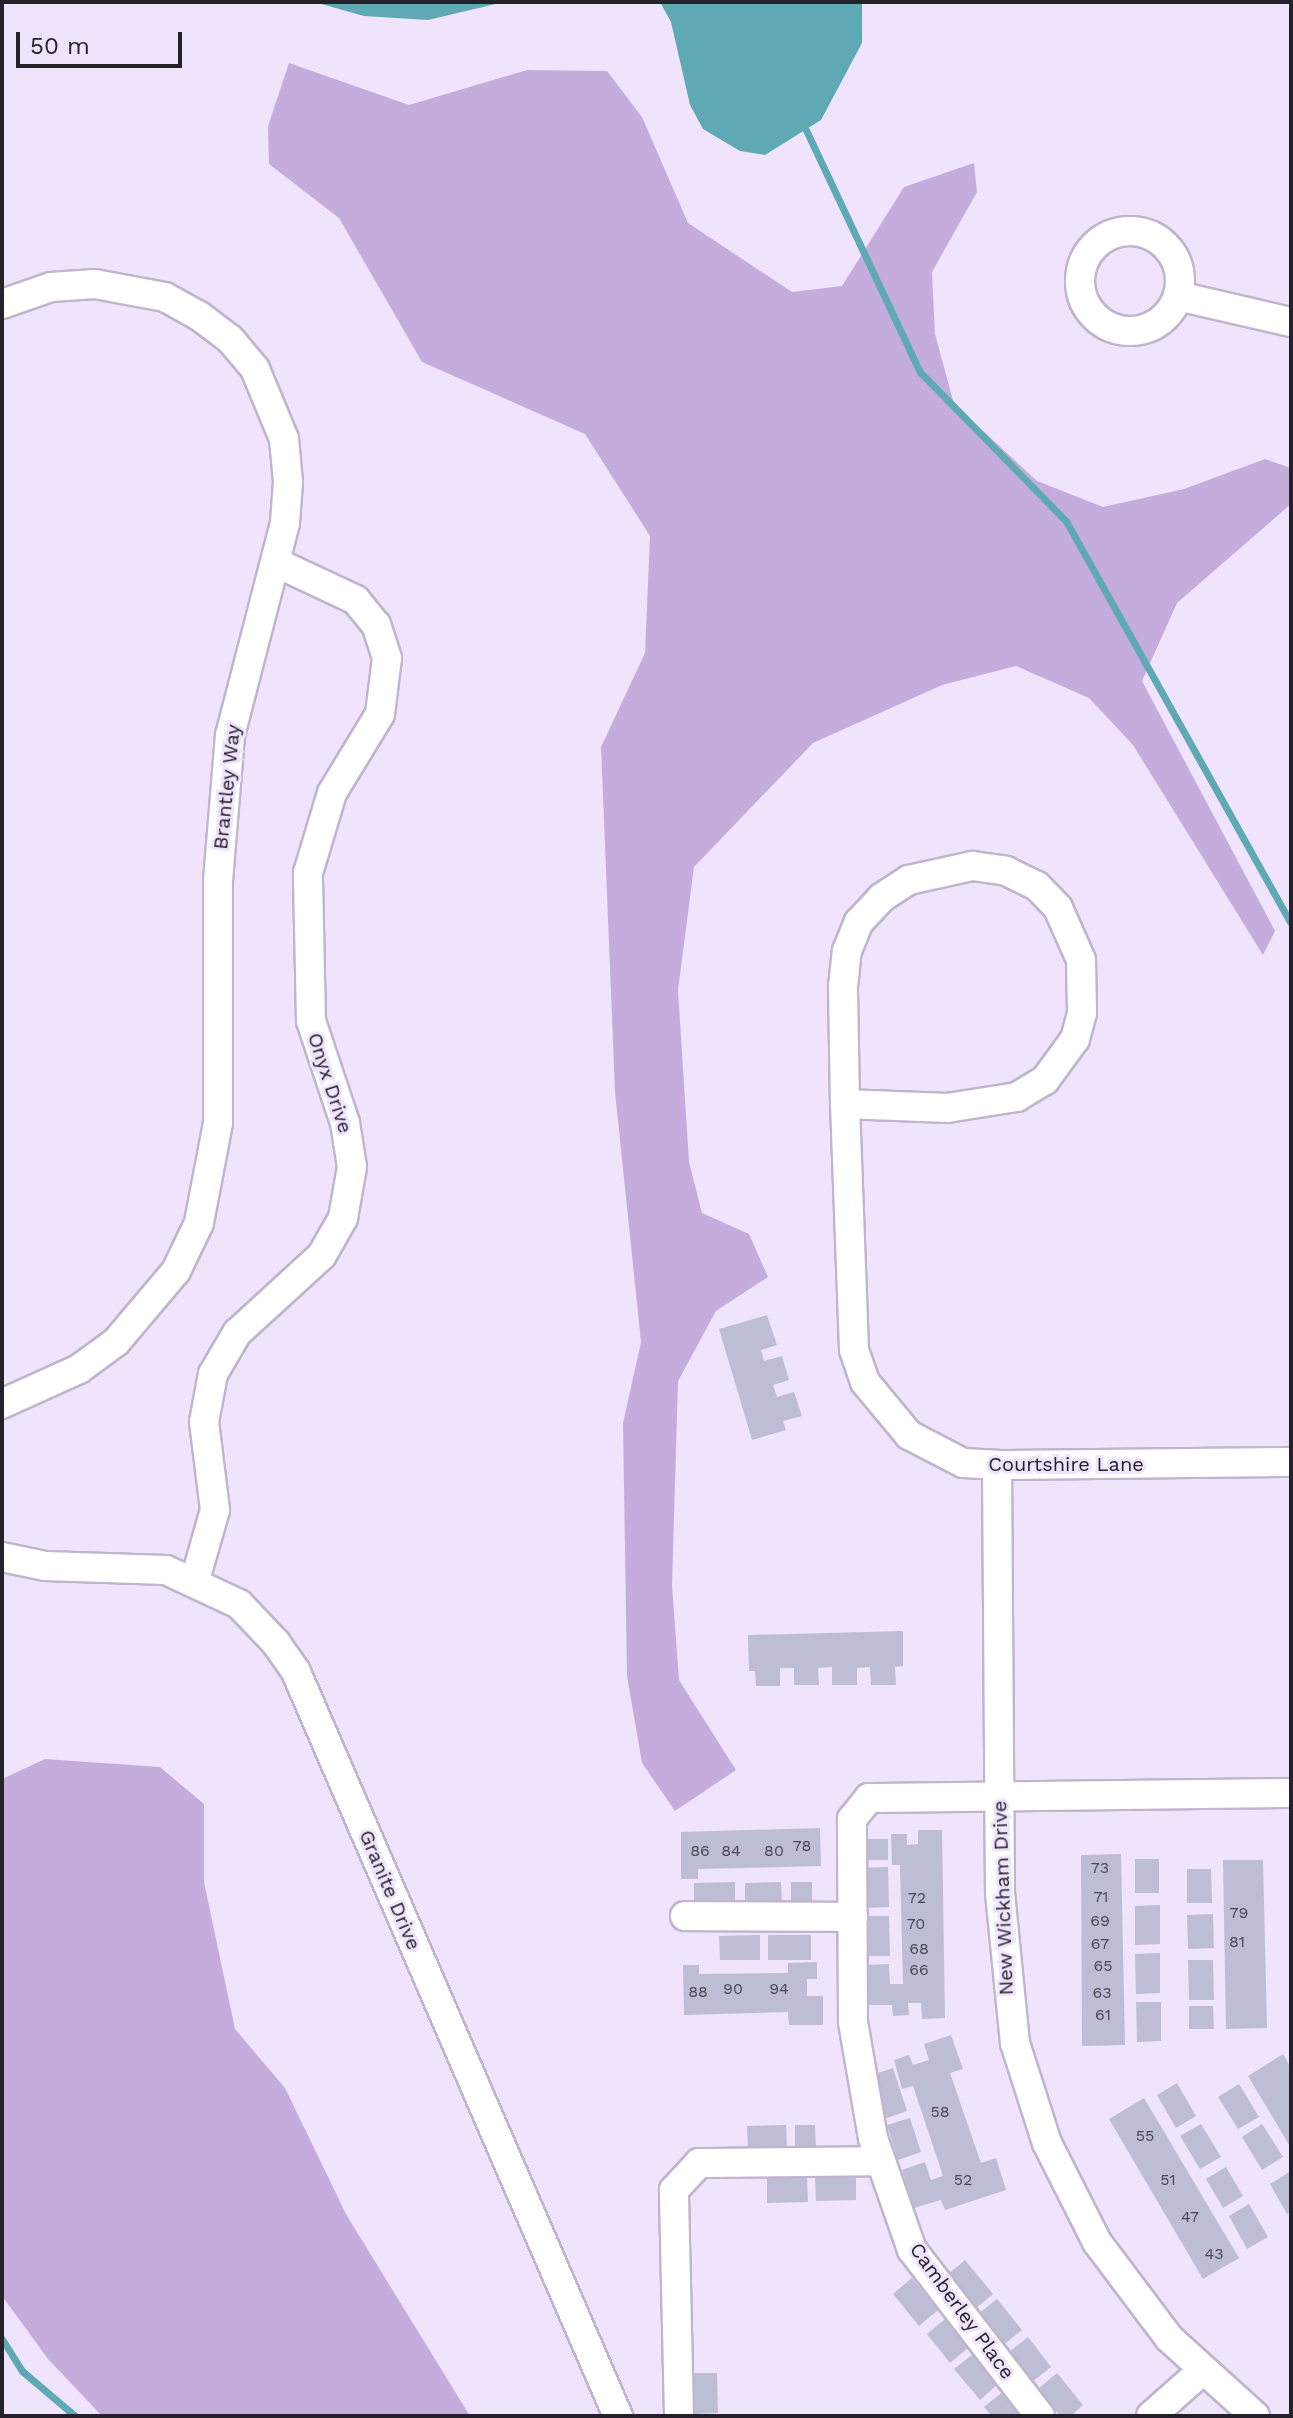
<!DOCTYPE html>
<style>
body{margin:0}
#map{position:relative;width:1293px;height:2418px;overflow:hidden;background:#efe4fc;font-family:"Work Sans",sans-serif}
div>[style]{position:absolute}
[style*='--x']{left:calc(var(--x)*1px);top:calc(var(--y)*1px);width:calc(var(--w)*1px);rotate:calc(var(--a)*1deg)}
.green>*{inset:0;background:#c4addd}
.water>*{inset:0;background:#5fa9b4}
.stream>*{height:7px;margin:-3.5px;padding:0 3.5px;transform-origin:3.5px;border-radius:3.5px;background:#5fa9b4}
.building>*{inset:0;background:#bebdd6}
.roads{filter:drop-shadow(2px 0 #c0b5cc) drop-shadow(-2px 0 #c0b5cc) drop-shadow(0 2px #c0b5cc) drop-shadow(0 -2px #c0b5cc)}
.minor>*{height:28px;margin:-14px;padding:0 14px;transform-origin:14px;border-radius:14px;background:#fff}
.minor>.ring{margin:-14px;padding:0;box-sizing:content-box;background:none;border:28px solid #fff;border-radius:50%}
span{translate:-50% -50%;white-space:nowrap;text-align:center;line-height:1.15;-webkit-text-stroke:6px #efe4fc;paint-order:stroke}
.number-label{font-size:16px;color:#4b4855}
.number-label span{-webkit-text-stroke-width:0}
.street-label{font-size:20px;color:#25212a}
.frame{position:absolute;inset:0;border:4px solid #25212a;pointer-events:none}
.scale{position:absolute;left:16px;top:32px;width:166px;height:36px;box-sizing:border-box;border:4px solid #25212a;border-top:0;padding-left:10px;font-size:24px;line-height:28px;white-space:nowrap;color:#25212a;-webkit-text-stroke:6px #efe4fc;paint-order:stroke}
</style>
<div id="map">
<div class="green">
<i style="clip-path:polygon(289px 63px,409px 105px,527px 70px,607px 71px,642px 117px,688px 223px,792px 292px,842px 286px,904px 187px,974px 163px,977px 192px,932px 272px,935px 334px,954px 404px,1037px 481px,1103px 507px,1184px 489px,1265px 459px,1291px 468px,1291px 504px,1177px 603px,1142px 681px,1275px 931px,1263px 955px,1133px 745px,1089px 698px,1016px 666px,942px 685px,813px 743px,694px 867px,678px 990px,689px 1162px,702px 1213px,749px 1234px,768px 1277px,716px 1311px,678px 1381px,672px 1585px,679px 1680px,736px 1770px,675px 1811px,642px 1763px,627px 1676px,623px 1423px,641px 1342px,615px 1092px,601px 747px,645px 653px,650px 536px,585px 434px,422px 362px,339px 218px,269px 164px,268px 126px)"></i>
<i style="clip-path:polygon(45px 1759px,160px 1767px,204px 1804px,204px 1882px,235px 2029px,285px 2088px,347px 2216px,470px 2416px,102px 2416px,48px 2359px,2px 2296px,2px 1779px)"></i>
</div>
<div class="water">
<i style="clip-path:polygon(314px 2px,504px 2px,428px 20px,364px 16px)"></i>
<i style="clip-path:polygon(660px 2px,862px 2px,862px 43px,821px 120px,765px 155px,740px 151px,703px 129px,690px 105px,671px 22px)"></i>
</div>
<div class="stream">
<i style="--x:806;--y:130;--w:268;--a:64.8"></i>
<i style="--x:920;--y:372;--w:209;--a:45.6"></i>
<i style="--x:1066;--y:521;--w:461;--a:60.8"></i>
<i style="--x:2;--y:2339;--w:38;--a:58"></i>
<i style="--x:22;--y:2371;--w:70;--a:40.3"></i>
</div>
<div class="building">
<i style="clip-path:polygon(767px 1315px,777px 1345px,761px 1350px,764px 1361px,782px 1356px,789px 1380px,773px 1385px,777px 1397px,794px 1392px,802px 1416px,783px 1421px,786px 1430px,752px 1440px,719px 1329px)"></i>
<i style="clip-path:polygon(903px 1631px,903px 1666px,895px 1667px,896px 1685px,871px 1685px,870px 1667px,857px 1668px,857px 1685px,832px 1685px,832px 1667px,818px 1668px,819px 1685px,794px 1685px,794px 1668px,780px 1668px,780px 1686px,756px 1686px,755px 1671px,749px 1671px,748px 1635px)"></i>
<i style="clip-path:polygon(820px 1828px,821px 1866px,698px 1869px,698px 1879px,681px 1879px,681px 1832px)"></i>
<i style="clip-path:polygon(918px 1830px,942px 1830px,945px 2018px,922px 2019px,921px 2003px,908px 2003px,909px 2015px,893px 2016px,892px 2005px,866px 2005px,865px 1965px,889px 1964px,890px 1984px,903px 1984px,900px 1865px,892px 1865px,891px 1834px,907px 1834px,907px 1845px,918px 1844px)"></i>
<i style="clip-path:polygon(863px 1839px,888px 1839px,888px 1860px,863px 1860px)"></i>
<i style="clip-path:polygon(1121px 1854px,1125px 2045px,1082px 2046px,1081px 1855px)"></i>
<i style="clip-path:polygon(1135px 1859px,1159px 1859px,1159px 1893px,1135px 1893px)"></i>
<i style="clip-path:polygon(1223px 1860px,1263px 1860px,1267px 2028px,1226px 2029px)"></i>
<i style="clip-path:polygon(888px 1867px,889px 1907px,864px 1908px,863px 1868px)"></i>
<i style="clip-path:polygon(1187px 1869px,1211px 1869px,1212px 1903px,1187px 1903px)"></i>
<i style="clip-path:polygon(735px 1882px,735px 1907px,694px 1908px,694px 1883px)"></i>
<i style="clip-path:polygon(781px 1882px,782px 1906px,745px 1907px,745px 1883px)"></i>
<i style="clip-path:polygon(791px 1882px,812px 1882px,812px 1906px,791px 1906px)"></i>
<i style="clip-path:polygon(1160px 1905px,1160px 1944px,1135px 1945px,1135px 1906px)"></i>
<i style="clip-path:polygon(1213px 1914px,1214px 1948px,1188px 1949px,1187px 1915px)"></i>
<i style="clip-path:polygon(864px 1916px,889px 1916px,890px 1956px,865px 1956px)"></i>
<i style="clip-path:polygon(760px 1935px,760px 1960px,720px 1960px,719px 1936px)"></i>
<i style="clip-path:polygon(768px 1935px,811px 1935px,811px 1960px,768px 1960px)"></i>
<i style="clip-path:polygon(1160px 1953px,1160px 1993px,1136px 1994px,1135px 1954px)"></i>
<i style="clip-path:polygon(1188px 1960px,1213px 1960px,1214px 2000px,1189px 2000px)"></i>
<i style="clip-path:polygon(817px 1962px,817px 1979px,807px 1979px,807px 1996px,823px 1996px,823px 2025px,789px 2025px,788px 2012px,684px 2015px,683px 1965px,699px 1965px,699px 1974px,788px 1973px,788px 1963px)"></i>
<i style="clip-path:polygon(1136px 2002px,1161px 2002px,1161px 2041px,1137px 2042px)"></i>
<i style="clip-path:polygon(1189px 2006px,1213px 2006px,1214px 2029px,1189px 2029px)"></i>
<i style="clip-path:polygon(951px 2035px,963px 2069px,950px 2073px,981px 2163px,996px 2158px,1006px 2190px,945px 2210px,941px 2200px,914px 2208px,902px 2170px,925px 2162px,931px 2180px,943px 2176px,913px 2086px,902px 2089px,894px 2060px,909px 2055px,913px 2065px,929px 2060px,924px 2044px)"></i>
<i style="clip-path:polygon(1283px 2054px,1291px 2068px,1291px 2148px,1248px 2076px)"></i>
<i style="clip-path:polygon(893px 2068px,907px 2111px,884px 2119px,869px 2076px)"></i>
<i style="clip-path:polygon(1177px 2083px,1196px 2116px,1176px 2128px,1157px 2095px)"></i>
<i style="clip-path:polygon(1239px 2084px,1259px 2117px,1238px 2129px,1218px 2097px)"></i>
<i style="clip-path:polygon(1144px 2098px,1239px 2258px,1203px 2279px,1109px 2119px)"></i>
<i style="clip-path:polygon(910px 2118px,921px 2152px,898px 2160px,887px 2125px)"></i>
<i style="clip-path:polygon(1201px 2124px,1221px 2157px,1200px 2169px,1180px 2136px)"></i>
<i style="clip-path:polygon(1262px 2124px,1283px 2157px,1262px 2170px,1242px 2137px)"></i>
<i style="clip-path:polygon(786px 2125px,787px 2149px,748px 2150px,747px 2126px)"></i>
<i style="clip-path:polygon(795px 2125px,815px 2125px,816px 2149px,795px 2150px)"></i>
<i style="clip-path:polygon(1226px 2167px,1243px 2196px,1223px 2208px,1206px 2179px)"></i>
<i style="clip-path:polygon(1291px 2171px,1291px 2211px,1287px 2214px,1270px 2184px)"></i>
<i style="clip-path:polygon(856px 2176px,856px 2200px,816px 2201px,815px 2177px)"></i>
<i style="clip-path:polygon(767px 2177px,807px 2177px,808px 2202px,767px 2203px)"></i>
<i style="clip-path:polygon(1249px 2204px,1268px 2237px,1247px 2249px,1229px 2216px)"></i>
<i style="clip-path:polygon(965px 2260px,993px 2294px,974px 2310px,946px 2276px)"></i>
<i style="clip-path:polygon(912px 2278px,938px 2310px,919px 2326px,893px 2294px)"></i>
<i style="clip-path:polygon(997px 2299px,1022px 2330px,1003px 2345px,978px 2314px)"></i>
<i style="clip-path:polygon(945px 2319px,968px 2348px,950px 2363px,927px 2334px)"></i>
<i style="clip-path:polygon(1028px 2337px,1051px 2367px,1032px 2382px,1009px 2352px)"></i>
<i style="clip-path:polygon(973px 2354px,998px 2384px,980px 2400px,954px 2369px)"></i>
<i style="clip-path:polygon(694px 2373px,717px 2373px,718px 2413px,695px 2414px)"></i>
<i style="clip-path:polygon(1057px 2373px,1083px 2405px,1071px 2416px,1060px 2416px,1038px 2389px)"></i>
<i style="clip-path:polygon(1004px 2391px,1024px 2416px,992px 2416px,984px 2407px)"></i>
</div>
<div class="roads">
<div class="minor">
<i class="ring" style="left:1080px;top:231px;width:72px;height:72px"></i>
<i style="--x:1178;--y:296;--w:116;--a:13"></i>
<i style="--x:2;--y:304;--w:52;--a:-19.1"></i>
<i style="--x:51;--y:287;--w:44;--a:-3.9"></i>
<i style="--x:95;--y:284;--w:71;--a:10.5"></i>
<i style="--x:165;--y:297;--w:38;--a:29"></i>
<i style="--x:198;--y:315;--w:40;--a:37"></i>
<i style="--x:230;--y:339;--w:39;--a:50"></i>
<i style="--x:255;--y:369;--w:76;--a:67.5"></i>
<i style="--x:284;--y:439;--w:43;--a:84.7"></i>
<i style="--x:288;--y:482;--w:41;--a:94.2"></i>
<i style="--x:285;--y:523;--w:219;--a:104.5"></i>
<i style="--x:230;--y:735;--w:145;--a:94.7"></i>
<i style="--x:218;--y:880;--w:243;--a:90"></i>
<i style="--x:218;--y:1123;--w:102;--a:100.8"></i>
<i style="--x:199;--y:1223;--w:53;--a:115.6"></i>
<i style="--x:176;--y:1271;--w:93;--a:130.2"></i>
<i style="--x:116;--y:1342;--w:46;--a:143.9"></i>
<i style="--x:79;--y:1369;--w:85;--a:155.6"></i>
<i style="--x:972;--y:866;--w:34;--a:8"></i>
<i style="--x:1006;--y:871;--w:34;--a:26"></i>
<i style="--x:1037;--y:886;--w:30;--a:46"></i>
<i style="--x:1058;--y:908;--w:57;--a:66.1"></i>
<i style="--x:1081;--y:960;--w:53;--a:88.9"></i>
<i style="--x:1082;--y:1013;--w:27;--a:105"></i>
<i style="--x:1075;--y:1039;--w:51;--a:126.2"></i>
<i style="--x:1045;--y:1080;--w:33;--a:149"></i>
<i style="--x:1017;--y:1097;--w:71;--a:171.1"></i>
<i style="--x:947;--y:1108;--w:102;--a:-177.8"></i>
<i style="--x:845;--y:1104;--w:117;--a:-91"></i>
<i style="--x:843;--y:987;--w:36;--a:-84"></i>
<i style="--x:847;--y:951;--w:31;--a:-68"></i>
<i style="--x:859;--y:922;--w:33;--a:-47"></i>
<i style="--x:881;--y:898;--w:33;--a:-33"></i>
<i style="--x:909;--y:880;--w:65;--a:-12.5"></i>
<i style="--x:845;--y:1104;--w:246;--a:87.9"></i>
<i style="--x:854;--y:1350;--w:34;--a:71"></i>
<i style="--x:865;--y:1382;--w:69;--a:50.3"></i>
<i style="--x:909;--y:1435;--w:61;--a:27.4"></i>
<i style="--x:963;--y:1463;--w:34;--a:3"></i>
<i style="--x:997;--y:1465;--w:294;--a:-0.6"></i>
<i style="--x:997;--y:1465;--w:428;--a:89.6"></i>
<i style="--x:1000;--y:1893;--w:151;--a:84.3"></i>
<i style="--x:1015;--y:2043;--w:105;--a:72.3"></i>
<i style="--x:1047;--y:2143;--w:111;--a:63.2"></i>
<i style="--x:1097;--y:2242;--w:120;--a:53.1"></i>
<i style="--x:1169;--y:2338;--w:116;--a:42.2"></i>
<i style="--x:2;--y:1557;--w:44;--a:11.8"></i>
<i style="--x:45;--y:1566;--w:121;--a:1.9"></i>
<i style="--x:166;--y:1570;--w:81;--a:25"></i>
<i style="--x:239;--y:1604;--w:54;--a:46.5"></i>
<i style="--x:276;--y:1643;--w:35;--a:55"></i>
<i style="--x:296;--y:1672;--w:811;--a:66.6"></i>
<i style="--x:195;--y:1580;--w:73;--a:-74.1"></i>
<i style="--x:215;--y:1510;--w:89;--a:-97.1"></i>
<i style="--x:204;--y:1422;--w:49;--a:-79.4"></i>
<i style="--x:213;--y:1374;--w:48;--a:-59.7"></i>
<i style="--x:237;--y:1333;--w:115;--a:-42.5"></i>
<i style="--x:322;--y:1255;--w:43;--a:-60.4"></i>
<i style="--x:343;--y:1218;--w:52;--a:-80"></i>
<i style="--x:352;--y:1167;--w:45;--a:-99"></i>
<i style="--x:345;--y:1123;--w:108;--a:-108.4"></i>
<i style="--x:311;--y:1021;--w:148;--a:-91.2"></i>
<i style="--x:308;--y:873;--w:84;--a:-73.3"></i>
<i style="--x:332;--y:793;--w:92;--a:-58.7"></i>
<i style="--x:380;--y:714;--w:56;--a:-82.9"></i>
<i style="--x:387;--y:658;--w:35;--a:-108"></i>
<i style="--x:376;--y:625;--w:32;--a:-129"></i>
<i style="--x:356;--y:600;--w:89;--a:-154.9"></i>
<i style="--x:685;--y:1916;--w:168;--a:0.3"></i>
<i style="--x:679;--y:2416;--w:226;--a:-91.3"></i>
<i style="--x:674;--y:2190;--w:37;--a:-47"></i>
<i style="--x:699;--y:2163;--w:182;--a:-0.6"></i>
<i style="--x:1040;--y:2416;--w:210;--a:-127.6"></i>
<i style="--x:912;--y:2250;--w:119;--a:-109.2"></i>
<i style="--x:873;--y:2138;--w:118;--a:-99.8"></i>
<i style="--x:853;--y:2022;--w:203;--a:-90.3"></i>
<i style="--x:852;--y:1819;--w:27;--a:-51"></i>
<i style="--x:869;--y:1798;--w:422;--a:-0.7"></i>
<i style="--x:1151;--y:2416;--w:69;--a:-41.5"></i>
</div>
</div>
<div class="number-label">
<span style="left:802px;top:1846px">78</span>
<span style="left:700px;top:1851px">86</span>
<span style="left:731px;top:1851px">84</span>
<span style="left:774px;top:1851px">80</span>
<span style="left:1100px;top:1868px">73</span>
<span style="left:1101px;top:1897px">71</span>
<span style="left:917px;top:1898px">72</span>
<span style="left:1239px;top:1913px">79</span>
<span style="left:1100px;top:1921px">69</span>
<span style="left:916px;top:1924px">70</span>
<span style="left:1237px;top:1942px">81</span>
<span style="left:1100px;top:1944px">67</span>
<span style="left:919px;top:1949px">68</span>
<span style="left:1103px;top:1966px">65</span>
<span style="left:919px;top:1970px">66</span>
<span style="left:733px;top:1989px">90</span>
<span style="left:779px;top:1989px">94</span>
<span style="left:698px;top:1992px">88</span>
<span style="left:1102px;top:1993px">63</span>
<span style="left:1103px;top:2015px">61</span>
<span style="left:940px;top:2112px">58</span>
<span style="left:1145px;top:2136px">55</span>
<span style="left:963px;top:2180px">52</span>
<span style="left:1168px;top:2180px">51</span>
<span style="left:1190px;top:2217px">47</span>
<span style="left:1214px;top:2254px">43</span>
</div>
<div class="street-label">
<span style="left:227px;top:787px;rotate:-84deg">Brantley Way</span>
<span style="left:330px;top:1083px;rotate:72deg">Onyx Drive</span>
<span style="left:1066px;top:1464px">Courtshire Lane</span>
<span style="left:390px;top:1890px;rotate:67deg">Granite Drive</span>
<span style="left:1003px;top:1898px;rotate:-92deg">New Wickham Drive</span>
<span style="left:962px;top:2311px;rotate:54deg">Camberley Place</span>
</div>
<div class="frame"></div>
<div class="scale">50 m</div>
</div>
